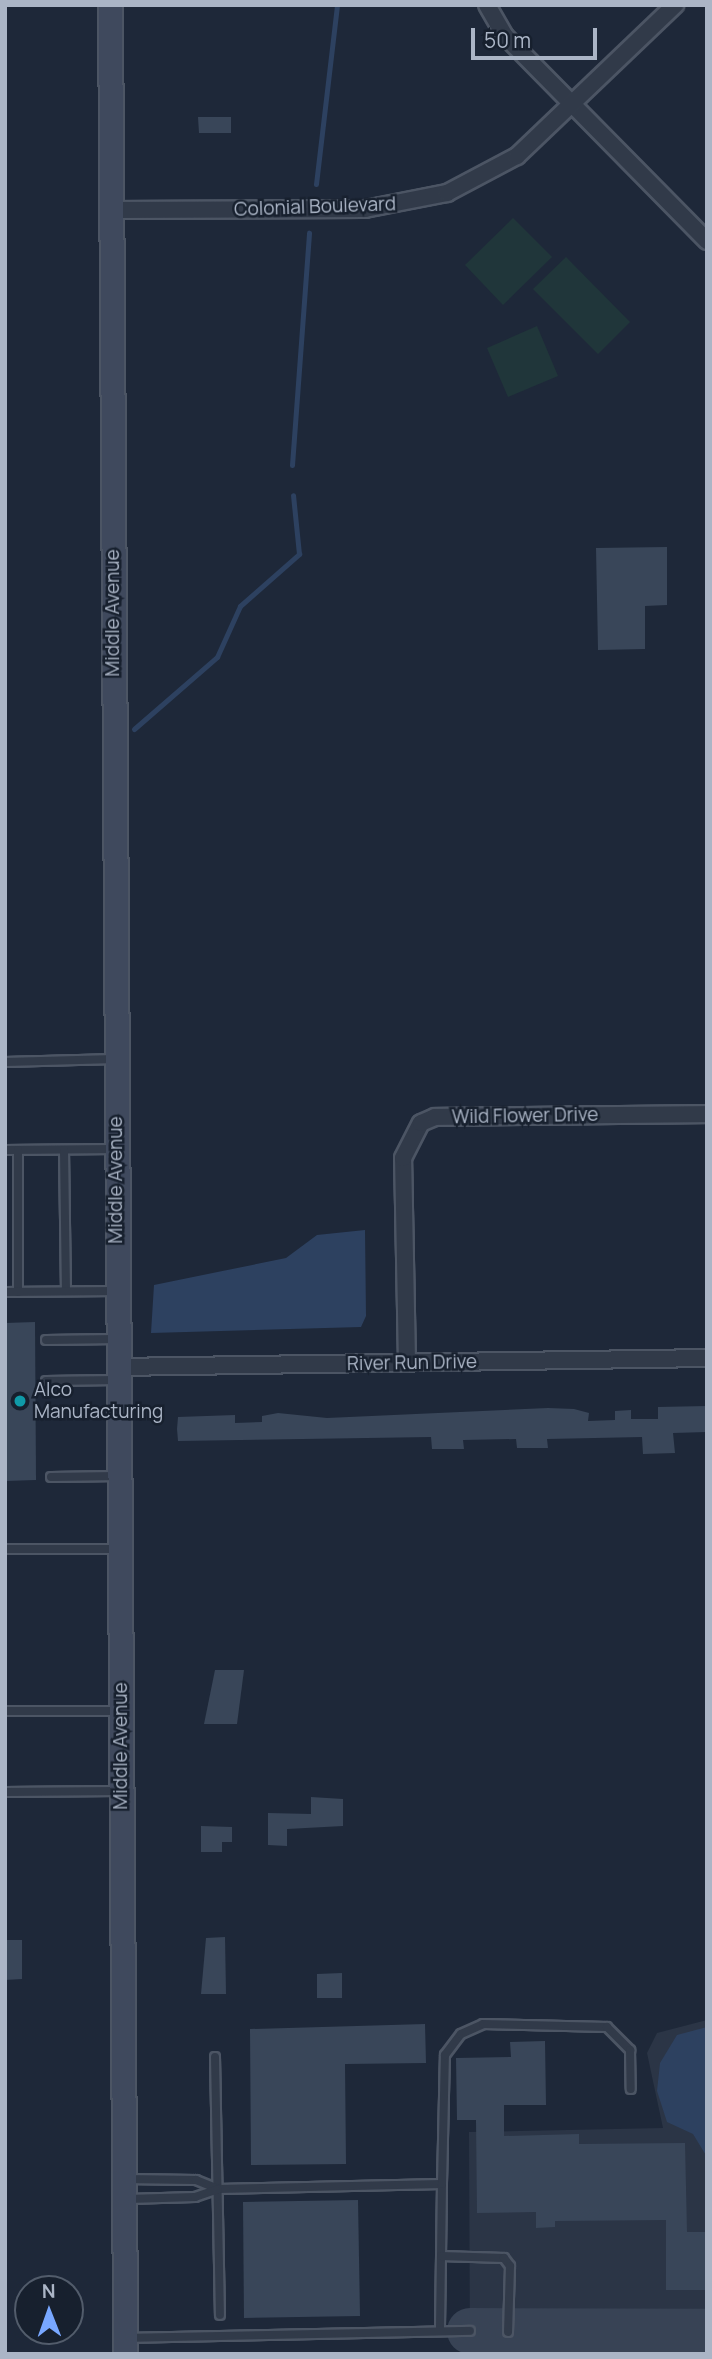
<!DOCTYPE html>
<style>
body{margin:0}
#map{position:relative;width:712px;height:2359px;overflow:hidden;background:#1e2839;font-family:Manrope,sans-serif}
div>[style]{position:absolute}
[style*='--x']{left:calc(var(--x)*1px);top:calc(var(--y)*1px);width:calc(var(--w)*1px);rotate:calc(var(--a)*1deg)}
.airport>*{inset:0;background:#2b3546}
.green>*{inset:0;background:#20363a}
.water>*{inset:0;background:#2d4160}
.stream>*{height:5px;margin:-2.5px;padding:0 2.5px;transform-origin:2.5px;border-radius:2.5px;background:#2d4160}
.taxiway>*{height:46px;margin:-23px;padding:0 23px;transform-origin:23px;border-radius:23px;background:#384355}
.building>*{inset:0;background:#394659}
.roads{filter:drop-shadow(2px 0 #4c5564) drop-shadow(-2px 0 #4c5564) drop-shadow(0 2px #4c5564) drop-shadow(0 -2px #4c5564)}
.lane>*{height:8px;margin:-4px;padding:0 4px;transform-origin:4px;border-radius:4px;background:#313a49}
.street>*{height:16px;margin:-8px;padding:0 8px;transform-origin:8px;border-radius:8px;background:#313a49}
.secondary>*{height:23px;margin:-11.5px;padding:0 11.5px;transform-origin:11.5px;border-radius:11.5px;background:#3f495d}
.dots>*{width:19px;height:19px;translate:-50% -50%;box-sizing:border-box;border:4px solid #17202e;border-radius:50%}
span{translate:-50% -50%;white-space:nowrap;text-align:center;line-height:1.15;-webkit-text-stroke:5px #17202e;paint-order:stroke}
.street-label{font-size:19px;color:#abb5c6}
.poi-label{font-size:19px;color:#abb5c6}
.left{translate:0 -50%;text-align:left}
.frame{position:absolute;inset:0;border:7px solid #abb5c6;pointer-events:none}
.north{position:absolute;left:14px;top:2275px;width:70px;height:70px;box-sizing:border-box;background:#17202e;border:2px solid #525c6b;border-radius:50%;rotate:359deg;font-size:19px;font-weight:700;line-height:28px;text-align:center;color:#abb5c6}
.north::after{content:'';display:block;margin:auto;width:24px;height:32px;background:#78a7ff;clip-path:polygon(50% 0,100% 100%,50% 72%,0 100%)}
.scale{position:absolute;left:471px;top:28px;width:126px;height:32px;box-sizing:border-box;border:4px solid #abb5c6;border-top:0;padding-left:9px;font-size:21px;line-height:24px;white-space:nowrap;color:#abb5c6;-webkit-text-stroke:5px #17202e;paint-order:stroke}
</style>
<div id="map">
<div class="airport">
<i style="clip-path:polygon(707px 2020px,707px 2354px,470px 2354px,469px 2132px,663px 2128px,647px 2053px,657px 2033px)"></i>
</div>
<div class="green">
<i style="clip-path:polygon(513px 218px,552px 257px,503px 305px,465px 265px)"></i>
<i style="clip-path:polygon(566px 257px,630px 322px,598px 354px,533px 289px)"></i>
<i style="clip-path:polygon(537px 326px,558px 376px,508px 397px,487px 348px)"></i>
</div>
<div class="water">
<i style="clip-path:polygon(365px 1230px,366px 1316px,361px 1327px,151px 1333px,154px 1285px,286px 1258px,317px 1235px)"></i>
<i style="clip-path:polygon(707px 2027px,707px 2157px,693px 2134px,667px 2122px,657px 2091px,660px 2063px,677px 2035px)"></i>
</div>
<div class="stream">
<i style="--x:316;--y:184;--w:180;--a:-83.3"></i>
<i style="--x:292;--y:465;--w:233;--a:-85.8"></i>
<i style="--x:134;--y:729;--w:110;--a:-40.9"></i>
<i style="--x:217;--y:657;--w:56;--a:-65.7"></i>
<i style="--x:240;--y:606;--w:79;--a:-41.4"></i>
<i style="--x:299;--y:554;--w:59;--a:-95.8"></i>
</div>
<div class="taxiway">
<i style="--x:470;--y:2331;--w:237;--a:0.2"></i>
</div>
<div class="building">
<i style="clip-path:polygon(198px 117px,231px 117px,231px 133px,199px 133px)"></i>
<i style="clip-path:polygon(667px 547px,667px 605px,645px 606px,645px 649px,598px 650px,596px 548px)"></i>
<i style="clip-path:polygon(35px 1322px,36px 1480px,5px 1481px,5px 1323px)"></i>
<i style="clip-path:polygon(707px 1406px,707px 1432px,673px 1433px,675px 1453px,643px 1454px,642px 1437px,547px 1439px,548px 1448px,517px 1448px,516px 1439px,463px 1440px,464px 1449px,432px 1449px,431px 1437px,178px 1441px,177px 1429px,178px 1417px,235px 1415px,235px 1423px,262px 1422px,262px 1416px,278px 1413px,327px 1418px,548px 1408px,574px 1409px,589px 1413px,588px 1421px,615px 1420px,615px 1411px,631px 1410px,631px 1419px,658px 1419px,658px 1407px)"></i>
<i style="clip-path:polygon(215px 1670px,244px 1670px,237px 1724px,204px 1724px)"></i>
<i style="clip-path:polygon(311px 1797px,343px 1799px,343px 1826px,287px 1829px,287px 1846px,268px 1845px,268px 1813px,311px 1814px)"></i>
<i style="clip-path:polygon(201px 1826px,232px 1827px,232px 1842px,222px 1842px,222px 1852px,201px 1852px)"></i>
<i style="clip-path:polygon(225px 1937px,226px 1994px,201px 1994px,206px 1938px)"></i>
<i style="clip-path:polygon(5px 1940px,22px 1940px,22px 1979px,5px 1980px)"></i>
<i style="clip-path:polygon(342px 1973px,342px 1998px,317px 1998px,317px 1974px)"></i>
<i style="clip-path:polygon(425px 2024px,426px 2063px,345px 2064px,346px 2164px,251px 2165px,250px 2029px)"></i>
<i style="clip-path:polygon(545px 2041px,546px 2105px,504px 2105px,504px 2136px,579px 2134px,579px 2144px,685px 2143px,687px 2232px,707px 2232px,707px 2290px,666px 2290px,666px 2220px,555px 2221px,555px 2227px,536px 2228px,536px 2212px,477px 2213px,476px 2120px,457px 2120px,456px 2058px,511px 2057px,510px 2042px)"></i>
<i style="clip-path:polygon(358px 2200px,360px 2316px,244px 2318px,243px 2202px)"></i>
</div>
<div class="roads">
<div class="lane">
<i style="--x:5;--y:1062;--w:110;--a:-1.6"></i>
<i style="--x:5;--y:1150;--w:111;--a:-0.5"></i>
<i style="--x:18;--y:1150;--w:142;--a:90"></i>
<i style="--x:64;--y:1150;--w:141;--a:89.2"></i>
<i style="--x:5;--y:1292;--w:112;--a:-0.5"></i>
<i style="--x:46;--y:1340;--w:71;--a:-0.8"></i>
<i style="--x:46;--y:1381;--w:71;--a:-0.8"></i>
<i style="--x:51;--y:1477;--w:67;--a:-0.9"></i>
<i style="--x:5;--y:1549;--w:114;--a:0"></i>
<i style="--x:5;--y:1711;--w:113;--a:0"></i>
<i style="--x:5;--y:1792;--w:113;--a:-0.5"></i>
<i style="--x:215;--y:2057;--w:258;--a:88.9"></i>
<i style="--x:124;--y:2179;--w:72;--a:0.8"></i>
<i style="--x:196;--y:2180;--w:24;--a:22"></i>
<i style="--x:218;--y:2189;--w:224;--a:-1.3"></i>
<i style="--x:442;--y:2184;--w:146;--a:90.8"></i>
<i style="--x:442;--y:2184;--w:129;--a:-88.7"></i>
<i style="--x:445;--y:2055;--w:26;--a:-53"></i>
<i style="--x:461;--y:2034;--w:24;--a:-24"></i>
<i style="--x:483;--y:2024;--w:124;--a:1.4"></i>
<i style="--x:607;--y:2027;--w:33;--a:45"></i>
<i style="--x:630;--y:2050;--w:39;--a:89"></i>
<i style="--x:128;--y:2199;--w:67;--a:-1.7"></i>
<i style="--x:195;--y:2197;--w:24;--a:-19"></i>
<i style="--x:441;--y:2256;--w:63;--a:1.8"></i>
<i style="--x:504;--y:2258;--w:10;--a:53"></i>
<i style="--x:510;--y:2266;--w:66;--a:91.7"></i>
<i style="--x:127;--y:2338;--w:343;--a:-1.2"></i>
</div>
<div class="street">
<i style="--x:487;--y:5;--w:36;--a:60"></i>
<i style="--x:505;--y:36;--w:288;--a:45.4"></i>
<i style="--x:111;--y:210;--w:254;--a:-0.2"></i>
<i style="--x:365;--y:209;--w:84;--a:-11"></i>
<i style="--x:447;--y:193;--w:79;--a:-27.9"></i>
<i style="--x:517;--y:156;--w:219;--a:-43.7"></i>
<i style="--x:407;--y:1363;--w:205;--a:-91.1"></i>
<i style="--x:403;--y:1158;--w:39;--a:-63"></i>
<i style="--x:421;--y:1123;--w:15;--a:-23"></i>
<i style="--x:435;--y:1117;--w:272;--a:-0.6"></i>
<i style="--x:117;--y:1367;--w:590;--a:-0.87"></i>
</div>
<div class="secondary">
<i style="--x:110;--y:5;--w:2349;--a:89.63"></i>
</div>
</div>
<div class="dots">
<i style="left:20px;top:1401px;background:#0f9aa8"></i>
</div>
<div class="street-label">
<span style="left:315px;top:207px;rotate:-2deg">Colonial Boulevard</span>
<span style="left:113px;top:613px;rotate:-90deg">Middle Avenue</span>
<span style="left:525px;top:1116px;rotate:-1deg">Wild Flower Drive</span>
<span style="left:116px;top:1180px;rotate:-90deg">Middle Avenue</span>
<span style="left:412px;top:1363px;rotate:-1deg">River Run Drive</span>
<span style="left:121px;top:1746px;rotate:-90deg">Middle Avenue</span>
</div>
<div class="poi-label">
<span class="left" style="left:34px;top:1401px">Alco<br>Manufacturing</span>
</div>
<div class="frame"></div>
<div class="north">N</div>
<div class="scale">50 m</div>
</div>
